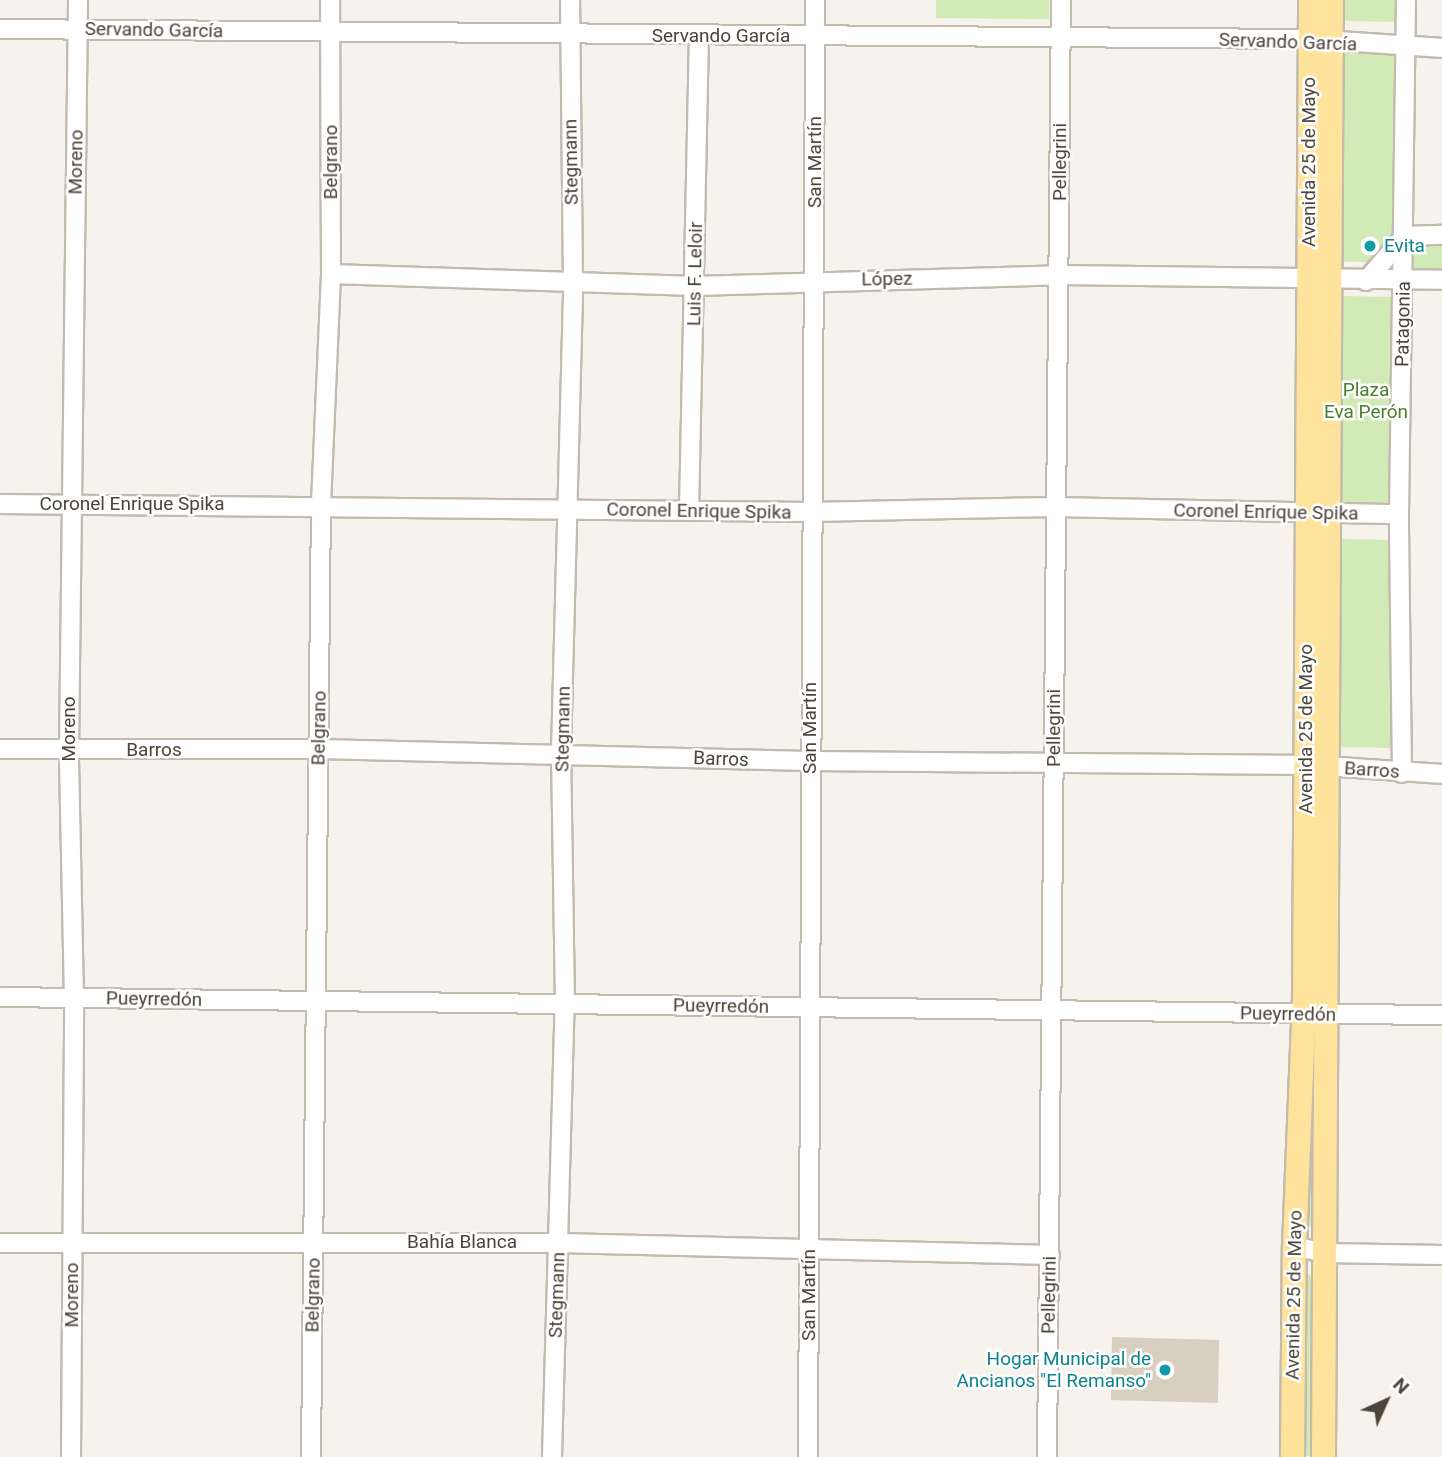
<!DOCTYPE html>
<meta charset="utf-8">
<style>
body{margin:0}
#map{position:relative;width:1442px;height:1457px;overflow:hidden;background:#f6f3ec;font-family:Roboto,sans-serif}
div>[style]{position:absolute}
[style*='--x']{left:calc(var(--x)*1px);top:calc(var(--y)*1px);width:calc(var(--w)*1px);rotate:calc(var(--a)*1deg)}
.green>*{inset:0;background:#d2eab5}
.building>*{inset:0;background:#d8cfc1}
.roads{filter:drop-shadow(2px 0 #c2bbae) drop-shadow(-2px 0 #c2bbae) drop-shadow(0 2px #c2bbae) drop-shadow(0 -2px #c2bbae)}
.minor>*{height:18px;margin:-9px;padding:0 9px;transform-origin:9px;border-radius:9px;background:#fff}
.major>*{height:23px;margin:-11.5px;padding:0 11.5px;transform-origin:11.5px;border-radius:11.5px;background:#ffe39c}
.dots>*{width:19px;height:19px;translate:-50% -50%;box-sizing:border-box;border:4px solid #fff;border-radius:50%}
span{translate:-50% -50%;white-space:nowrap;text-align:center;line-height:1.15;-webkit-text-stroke:5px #fff;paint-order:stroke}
.street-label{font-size:19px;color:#4b4439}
.culture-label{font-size:19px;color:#0d838f}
.left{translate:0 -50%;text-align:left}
.right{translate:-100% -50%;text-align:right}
.park-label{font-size:19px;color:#4a7f2a}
.north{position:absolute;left:1351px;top:1366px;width:70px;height:70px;-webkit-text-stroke:5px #fff;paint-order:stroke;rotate:45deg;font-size:19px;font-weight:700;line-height:28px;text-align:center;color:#4b4439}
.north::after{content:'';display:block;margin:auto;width:24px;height:32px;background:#4b4439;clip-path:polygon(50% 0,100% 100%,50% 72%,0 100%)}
</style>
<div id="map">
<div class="green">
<i style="clip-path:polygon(936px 0,1049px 0,1049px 19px,936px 18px)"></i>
<i style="clip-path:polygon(1342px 0,1398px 0,1398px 22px,1341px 21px)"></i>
<i style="clip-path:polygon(1343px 53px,1399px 54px,1397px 233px,1369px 262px,1340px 262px)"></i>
<i style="clip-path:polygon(1414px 244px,1442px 244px,1442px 273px,1414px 273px)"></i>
<i style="clip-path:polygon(1339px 296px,1395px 297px,1393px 505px,1336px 504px)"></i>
<i style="clip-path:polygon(1338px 539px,1394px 540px,1392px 748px,1335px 747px)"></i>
<i style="clip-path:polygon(1313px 1038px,1315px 1043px,1314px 1227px,1307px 1226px,1304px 1220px)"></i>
<i style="clip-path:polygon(1306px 1273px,1314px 1278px,1316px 1457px,1303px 1455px,1302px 1277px)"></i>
</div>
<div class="building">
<i style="clip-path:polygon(1112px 1337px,1219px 1340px,1218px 1403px,1111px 1400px)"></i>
</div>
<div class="roads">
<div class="minor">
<i style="--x:0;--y:29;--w:1310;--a:0.44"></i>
<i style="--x:1310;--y:39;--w:132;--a:3.9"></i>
<i style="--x:331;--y:274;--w:364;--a:1.9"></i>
<i style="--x:695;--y:286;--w:365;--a:-1.7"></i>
<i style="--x:1060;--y:275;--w:382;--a:0.7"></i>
<i style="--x:1366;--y:281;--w:60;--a:-49.1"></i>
<i style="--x:1405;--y:236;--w:37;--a:-2"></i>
<i style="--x:0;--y:504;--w:812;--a:0.56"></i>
<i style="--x:812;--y:512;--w:243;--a:-1.2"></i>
<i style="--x:1055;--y:507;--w:344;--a:1.2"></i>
<i style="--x:689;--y:511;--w:475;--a:-88.8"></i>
<i style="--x:0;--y:749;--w:319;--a:0"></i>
<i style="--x:319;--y:749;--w:490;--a:1.4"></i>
<i style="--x:809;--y:761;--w:501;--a:0.46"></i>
<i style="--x:1310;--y:765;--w:132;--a:3.9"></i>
<i style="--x:1402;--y:773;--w:259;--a:-90.7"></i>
<i style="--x:1399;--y:514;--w:514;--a:-89.22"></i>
<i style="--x:0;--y:997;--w:1442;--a:0.72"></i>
<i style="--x:0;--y:1243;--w:559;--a:0"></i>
<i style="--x:559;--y:1243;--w:491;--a:1.4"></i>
<i style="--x:1294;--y:1246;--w:32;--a:13"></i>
<i style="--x:1325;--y:1253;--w:117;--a:1"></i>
<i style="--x:71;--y:1457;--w:459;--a:-89.6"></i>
<i style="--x:74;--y:998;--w:248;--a:-91.2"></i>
<i style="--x:69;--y:750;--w:750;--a:-89.31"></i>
<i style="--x:311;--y:1457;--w:953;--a:-89.4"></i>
<i style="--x:321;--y:504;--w:230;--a:-87.5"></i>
<i style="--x:331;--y:274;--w:274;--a:-90.2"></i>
<i style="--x:552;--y:1457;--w:453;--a:-88.4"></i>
<i style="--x:565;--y:1004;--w:251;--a:-90.9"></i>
<i style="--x:561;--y:753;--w:470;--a:-88.5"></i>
<i style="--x:573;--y:283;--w:283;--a:-90.6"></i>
<i style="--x:808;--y:1457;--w:1457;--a:-89.72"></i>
<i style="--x:1047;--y:1457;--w:1457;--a:-89.45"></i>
</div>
<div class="major">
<i style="--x:1292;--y:1457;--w:211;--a:-89.5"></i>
<i style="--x:1294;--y:1246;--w:252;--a:-87.7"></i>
<i style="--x:1304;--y:994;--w:994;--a:-89.65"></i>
<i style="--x:1323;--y:1457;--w:1457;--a:-89.69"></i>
</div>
</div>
<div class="dots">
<i style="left:1370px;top:246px;background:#0f9aa8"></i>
<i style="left:1165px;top:1370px;background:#0f9aa8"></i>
</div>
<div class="street-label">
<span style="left:154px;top:30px;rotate:1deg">Servando García</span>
<span style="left:721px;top:36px">Servando García</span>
<span style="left:1288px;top:42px;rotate:2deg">Servando García</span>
<span style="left:76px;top:162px;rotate:-89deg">Moreno</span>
<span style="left:331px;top:162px;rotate:-90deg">Belgrano</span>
<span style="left:571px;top:162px;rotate:-91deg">Stegmann</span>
<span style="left:815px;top:162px;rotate:-90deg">San Martín</span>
<span style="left:1060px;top:162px;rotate:-90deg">Pellegrini</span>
<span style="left:1309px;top:162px;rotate:-90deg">Avenida 25 de Mayo</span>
<span style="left:695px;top:274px;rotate:-89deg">Luis F. Leloir</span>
<span style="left:887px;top:279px;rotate:-1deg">López</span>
<span style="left:1403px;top:324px;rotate:-89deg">Patagonia</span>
<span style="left:132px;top:504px">Coronel Enrique Spika</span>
<span style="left:699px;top:511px;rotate:1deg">Coronel Enrique Spika</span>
<span style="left:1266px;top:512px;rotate:1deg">Coronel Enrique Spika</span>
<span style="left:319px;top:728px;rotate:-89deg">Belgrano</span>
<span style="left:810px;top:728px;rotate:-90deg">San Martín</span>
<span style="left:1054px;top:728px;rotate:-90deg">Pellegrini</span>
<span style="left:69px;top:729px;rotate:-90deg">Moreno</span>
<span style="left:563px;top:729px;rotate:-89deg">Stegmann</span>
<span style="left:1306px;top:729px;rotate:-90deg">Avenida 25 de Mayo</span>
<span style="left:154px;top:750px">Barros</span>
<span style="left:721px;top:759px;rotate:2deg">Barros</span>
<span style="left:1372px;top:770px;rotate:4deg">Barros</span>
<span style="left:154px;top:999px;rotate:1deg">Pueyrredón</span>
<span style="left:721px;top:1006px;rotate:1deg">Pueyrredón</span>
<span style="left:1288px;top:1014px;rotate:1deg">Pueyrredón</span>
<span style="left:462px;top:1242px">Bahía Blanca</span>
<span style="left:72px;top:1295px;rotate:-90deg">Moreno</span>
<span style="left:313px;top:1295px;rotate:-89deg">Belgrano</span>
<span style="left:557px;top:1295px;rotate:-88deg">Stegmann</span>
<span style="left:809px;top:1295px;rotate:-90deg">San Martín</span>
<span style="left:1049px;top:1295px;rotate:-89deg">Pellegrini</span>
<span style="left:1294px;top:1295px;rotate:-89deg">Avenida 25 de Mayo</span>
</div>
<div class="culture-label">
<span class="left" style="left:1384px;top:246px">Evita</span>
<span class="right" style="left:1151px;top:1370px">Hogar Municipal de<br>Ancianos "El Remanso"</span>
</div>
<div class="park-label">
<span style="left:1366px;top:401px">Plaza<br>Eva Perón</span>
</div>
<div class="north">N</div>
</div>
